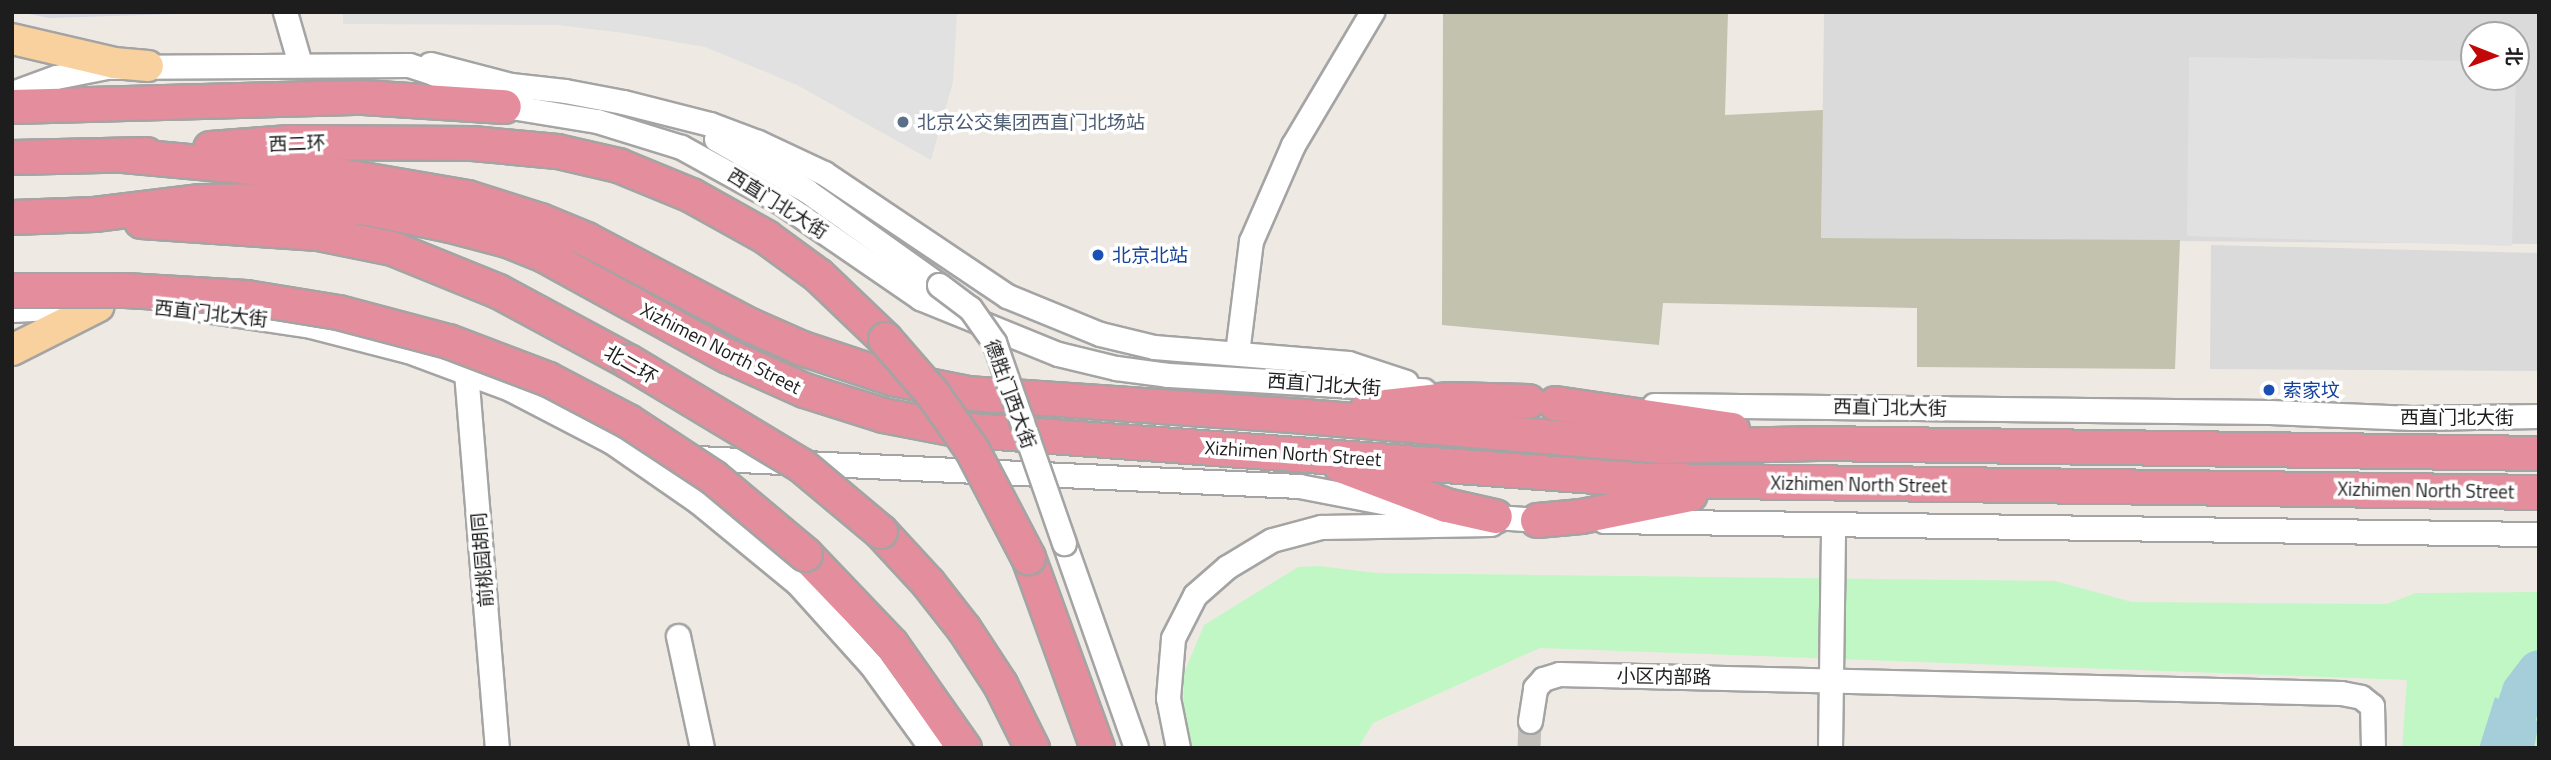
<!DOCTYPE html>
<meta charset="utf-8">
<style>
body{margin:0}
#map{position:relative;width:2551px;height:760px;overflow:hidden;background:#eeeae3;font-family:"Titillium Web","Noto Sans SC",sans-serif}
div>[style]{position:absolute}
[style*='--x']{left:calc(var(--x)*1px);top:calc(var(--y)*1px);width:calc(var(--w)*1px);rotate:calc(var(--a)*1deg)}
.residential>*{inset:0;background:#dbdada}
.construction>*{inset:0;background:#c2c2af}
.park>*{inset:0;background:#c1f7c5}
.parking>*{inset:0;background:#e1e1e1}
.plaza>*{inset:0;background:#d7d7e3}
.water>*{inset:0;background:#a5ceda}
.river>*{height:42px;margin:-21px;padding:0 21px;transform-origin:21px;border-radius:21px;background:#a5ceda}
.minor-tunnel>*{height:23px;margin-top:-11.5px;transform-origin:0;background:repeating-linear-gradient(90deg,#c4c1bb 0 23px,transparent 0 34px)}
.roads{filter:drop-shadow(2px 0 #a4a4a4) drop-shadow(-2px 0 #a4a4a4) drop-shadow(0 2px #a4a4a4) drop-shadow(0 -2px #a4a4a4)}
.minor>*{height:23px;margin:-11.5px;padding:0 11.5px;transform-origin:11.5px;border-radius:11.5px;background:#fff}
.major>*{height:30px;margin:-15px;padding:0 15px;transform-origin:15px;border-radius:15px;background:#f8d19e}
.highway>*{height:33px;margin:-16.5px;padding:0 16.5px;transform-origin:16.5px;border-radius:16.5px;background:#e38d9d}
.bridges{filter:drop-shadow(2px 0 #a4a4a4) drop-shadow(-2px 0 #a4a4a4) drop-shadow(0 2px #a4a4a4) drop-shadow(0 -2px #a4a4a4)}
.minor-bridge>*{height:23px;margin:-11.5px;padding:0 11.5px;transform-origin:11.5px;border-radius:11.5px;background:#fff}
.highway-bridge>*{height:33px;margin:-16.5px;padding:0 16.5px;transform-origin:16.5px;border-radius:16.5px;background:#e38d9d}
.dots>*{width:19px;height:19px;translate:-50% -50%;box-sizing:border-box;border:4px solid #fff;border-radius:50%}
span{translate:-50% -50%;white-space:nowrap;text-align:center;line-height:1.15;-webkit-text-stroke:7px #fff;paint-order:stroke}
.service-label{font-size:19px;color:#4e5e75}
.left{translate:0 -50%;text-align:left}
.street-label{font-size:19px;color:#1d1d1d}
.transit-label{font-size:19px;color:#164399}
.frame{position:absolute;inset:0;border:14px solid #1d1d1d;pointer-events:none}
.north{position:absolute;left:2460px;top:21px;width:70px;height:70px;box-sizing:border-box;background:#fff;border:2px solid #a5a5a5;border-radius:50%;rotate:91deg;font-size:19px;font-weight:700;line-height:28px;text-align:center;color:#1d1d1d}
.north::after{content:'';display:block;margin:auto;width:24px;height:32px;background:#c20708;clip-path:polygon(50% 0,100% 100%,50% 72%,0 100%)}
</style>
<div id="map">
<div class="residential">
<i style="clip-path:polygon(evenodd,1824px 12px,2539px 12px,2539px 244px,1821px 238px,1824px 12px,2474px 35px,2516px 35px,2516px 77px,2474px 77px,2474px 35px)"></i>
<i style="clip-path:polygon(2211px 245px,2539px 253px,2539px 371px,2210px 369px)"></i>
</div>
<div class="construction">
<i style="clip-path:polygon(1443px 12px,1728px 12px,1725px 115px,1823px 110px,1821px 238px,2180px 240px,2175px 369px,1917px 367px,1917px 308px,1663px 303px,1659px 345px,1442px 325px)"></i>
</div>
<div class="park">
<i style="clip-path:polygon(1319px 566px,1377px 573px,2055px 581px,2132px 602px,2387px 604px,2416px 593px,2539px 592px,2539px 748px,2402px 748px,2407px 680px,1540px 648px,1373px 723px,1358px 748px,1189px 748px,1183px 730px,1184px 673px,1204px 625px,1298px 567px)"></i>
</div>
<div class="parking">
<i style="clip-path:polygon(343px 12px,957px 12px,953px 82px,931px 160px,797px 85px,705px 47px,624px 33px,558px 25px,343px 24px)"></i>
<i style="clip-path:polygon(2189px 57px,2474px 61px,2474px 77px,2516px 77px,2512px 246px,2187px 236px)"></i>
</div>
<div class="plaza">
<i style="clip-path:polygon(19px 12px,239px 12px,49px 18px)"></i>
</div>
<div class="water">
<i style="clip-path:polygon(2495px 697px,2539px 722px,2534px 748px,2479px 748px)"></i>
</div>
<div class="river">
<i style="--x:2504;--y:748;--w:59;--a:-71.3"></i>
<i style="--x:2523;--y:692;--w:26;--a:-53"></i>
</div>
<div class="minor-tunnel">
<i style="--x:1529;--y:748;--w:27;--a:-88"></i>
</div>
<div class="roads">
<div class="minor">
<i style="--x:285;--y:12;--w:54;--a:73.9"></i>
<i style="--x:430;--y:64;--w:84;--a:14.5"></i>
<i style="--x:511;--y:85;--w:54;--a:6.3"></i>
<i style="--x:565;--y:91;--w:59;--a:10.7"></i>
<i style="--x:623;--y:102;--w:90;--a:14.2"></i>
<i style="--x:710;--y:124;--w:51;--a:20.6"></i>
<i style="--x:758;--y:142;--w:73;--a:25.2"></i>
<i style="--x:824;--y:173;--w:220;--a:33.9"></i>
<i style="--x:1007;--y:296;--w:100;--a:22.2"></i>
<i style="--x:1100;--y:334;--w:56;--a:13.5"></i>
<i style="--x:1154;--y:347;--w:195;--a:4.7"></i>
<i style="--x:1348;--y:363;--w:61;--a:18.1"></i>
<i style="--x:12;--y:93;--w:47;--a:-20"></i>
<i style="--x:56;--y:77;--w:52;--a:-11.1"></i>
<i style="--x:107;--y:67;--w:302;--a:-0.4"></i>
<i style="--x:409;--y:65;--w:25;--a:18"></i>
<i style="--x:433;--y:73;--w:68;--a:26.9"></i>
<i style="--x:494;--y:104;--w:104;--a:9.4"></i>
<i style="--x:597;--y:121;--w:88;--a:17.2"></i>
<i style="--x:681;--y:147;--w:112;--a:28.9"></i>
<i style="--x:779;--y:201;--w:171;--a:34.5"></i>
<i style="--x:920;--y:298;--w:149;--a:22.1"></i>
<i style="--x:1058;--y:354;--w:60;--a:13.6"></i>
<i style="--x:1116;--y:368;--w:52;--a:7.7"></i>
<i style="--x:1168;--y:375;--w:256;--a:3.4"></i>
<i style="--x:716;--y:139;--w:105;--a:29.7"></i>
<i style="--x:807;--y:191;--w:162;--a:35.5"></i>
<i style="--x:197;--y:309;--w:115;--a:8.5"></i>
<i style="--x:311;--y:326;--w:100;--a:14.5"></i>
<i style="--x:408;--y:351;--w:109;--a:20.4"></i>
<i style="--x:510;--y:389;--w:115;--a:27.5"></i>
<i style="--x:612;--y:442;--w:103;--a:34.8"></i>
<i style="--x:697;--y:501;--w:131;--a:39.4"></i>
<i style="--x:798;--y:584;--w:109;--a:48"></i>
<i style="--x:871;--y:665;--w:102;--a:54.1"></i>
<i style="--x:12;--y:310;--w:81;--a:-2.8"></i>
<i style="--x:1237;--y:353;--w:113;--a:-82.9"></i>
<i style="--x:1251;--y:241;--w:105;--a:-66.4"></i>
<i style="--x:1293;--y:145;--w:155;--a:-59.3"></i>
<i style="--x:466;--y:372;--w:377;--a:85.3"></i>
<i style="--x:1654;--y:405;--w:616;--a:0.65"></i>
<i style="--x:2270;--y:412;--w:142;--a:2.4"></i>
<i style="--x:2412;--y:418;--w:127;--a:-0.9"></i>
<i style="--x:632;--y:455;--w:668;--a:2.66"></i>
<i style="--x:1299;--y:486;--w:137;--a:10.9"></i>
<i style="--x:1482;--y:516;--w:70;--a:4.1"></i>
<i style="--x:1604;--y:521;--w:935;--a:0.8"></i>
<i style="--x:1064;--y:543;--w:217;--a:70.6"></i>
<i style="--x:678;--y:636;--w:115;--a:77.9"></i>
<i style="--x:1530;--y:721;--w:33;--a:-81"></i>
<i style="--x:1535;--y:688;--w:12;--a:-48"></i>
<i style="--x:1543;--y:679;--w:17;--a:-17"></i>
<i style="--x:1559;--y:674;--w:782;--a:1.39"></i>
<i style="--x:2341;--y:693;--w:20;--a:11"></i>
<i style="--x:2361;--y:697;--w:14;--a:39"></i>
<i style="--x:2372;--y:706;--w:42;--a:88.6"></i>
<i style="--x:1178;--y:748;--w:51;--a:-101.3"></i>
<i style="--x:1168;--y:698;--w:60;--a:-85.2"></i>
<i style="--x:1173;--y:638;--w:48;--a:-62.9"></i>
<i style="--x:1195;--y:595;--w:43;--a:-41.2"></i>
<i style="--x:1227;--y:567;--w:52;--a:-31"></i>
<i style="--x:1272;--y:540;--w:51;--a:-14.9"></i>
<i style="--x:1321;--y:527;--w:170;--a:-1"></i>
<i style="--x:1830;--y:748;--w:223;--a:-89.2"></i>
</div>
<div class="major">
<i style="--x:12;--y:39;--w:105;--a:13.2"></i>
<i style="--x:114;--y:63;--w:34;--a:5"></i>
<i style="--x:12;--y:350;--w:97;--a:-26.8"></i>
</div>
<div class="highway">
<i style="--x:12;--y:106;--w:351;--a:-1.5"></i>
<i style="--x:363;--y:97;--w:141;--a:3.7"></i>
<i style="--x:210;--y:148;--w:79;--a:-4.3"></i>
<i style="--x:289;--y:142;--w:183;--a:0.3"></i>
<i style="--x:472;--y:143;--w:85;--a:5.4"></i>
<i style="--x:557;--y:151;--w:63;--a:12.9"></i>
<i style="--x:618;--y:165;--w:79;--a:22.3"></i>
<i style="--x:691;--y:195;--w:86;--a:29.2"></i>
<i style="--x:766;--y:237;--w:64;--a:36.2"></i>
<i style="--x:818;--y:275;--w:93;--a:43.7"></i>
<i style="--x:123;--y:155;--w:217;--a:5.3"></i>
<i style="--x:339;--y:175;--w:130;--a:9.8"></i>
<i style="--x:467;--y:197;--w:77;--a:17.5"></i>
<i style="--x:540;--y:220;--w:50;--a:22.4"></i>
<i style="--x:586;--y:239;--w:185;--a:27.7"></i>
<i style="--x:750;--y:325;--w:57;--a:23.9"></i>
<i style="--x:802;--y:348;--w:95;--a:18.4"></i>
<i style="--x:892;--y:378;--w:77;--a:11.2"></i>
<i style="--x:968;--y:393;--w:337;--a:3.9"></i>
<i style="--x:1304;--y:416;--w:359;--a:4.8"></i>
<i style="--x:1662;--y:446;--w:155;--a:-1.1"></i>
<i style="--x:1817;--y:443;--w:722;--a:0.79"></i>
<i style="--x:12;--y:157;--w:134;--a:-1.3"></i>
<i style="--x:12;--y:217;--w:82;--a:-2.1"></i>
<i style="--x:94;--y:214;--w:107;--a:-7"></i>
<i style="--x:200;--y:201;--w:65;--a:-0.9"></i>
<i style="--x:265;--y:200;--w:103;--a:4.4"></i>
<i style="--x:368;--y:208;--w:84;--a:11.7"></i>
<i style="--x:450;--y:225;--w:59;--a:14.7"></i>
<i style="--x:507;--y:240;--w:40;--a:22"></i>
<i style="--x:544;--y:255;--w:210;--a:28.8"></i>
<i style="--x:728;--y:356;--w:83;--a:24.1"></i>
<i style="--x:804;--y:390;--w:83;--a:17.6"></i>
<i style="--x:883;--y:415;--w:74;--a:10.9"></i>
<i style="--x:956;--y:429;--w:695;--a:4.21"></i>
<i style="--x:1649;--y:480;--w:890;--a:0.77"></i>
<i style="--x:141;--y:221;--w:177;--a:3.9"></i>
<i style="--x:318;--y:233;--w:76;--a:11.5"></i>
<i style="--x:392;--y:248;--w:114;--a:22.1"></i>
<i style="--x:498;--y:291;--w:148;--a:28.3"></i>
<i style="--x:1555;--y:403;--w:179;--a:8.4"></i>
<i style="--x:1367;--y:408;--w:82;--a:-6.3"></i>
<i style="--x:1449;--y:399;--w:79;--a:1.5"></i>
<i style="--x:1340;--y:465;--w:113;--a:20.7"></i>
<i style="--x:1446;--y:505;--w:50;--a:12.7"></i>
<i style="--x:1537;--y:520;--w:44;--a:-5.2"></i>
<i style="--x:1581;--y:516;--w:111;--a:-11.4"></i>
<i style="--x:880;--y:531;--w:71;--a:47.3"></i>
<i style="--x:928;--y:583;--w:58;--a:52"></i>
<i style="--x:964;--y:629;--w:66;--a:56.8"></i>
<i style="--x:1000;--y:684;--w:72;--a:63.4"></i>
<i style="--x:805;--y:554;--w:124;--a:46.3"></i>
<i style="--x:891;--y:644;--w:127;--a:54.9"></i>
<i style="--x:1028;--y:557;--w:203;--a:70.1"></i>
</div>
</div>
<div class="bridges">
<div class="minor-bridge">
<i style="--x:939;--y:285;--w:39;--a:37"></i>
<i style="--x:970;--y:308;--w:42;--a:54.8"></i>
<i style="--x:994;--y:342;--w:213;--a:70.8"></i>
</div>
<div class="highway-bridge">
<i style="--x:12;--y:290;--w:113;--a:0"></i>
<i style="--x:125;--y:290;--w:121;--a:3.3"></i>
<i style="--x:246;--y:297;--w:93;--a:9.3"></i>
<i style="--x:338;--y:312;--w:114;--a:14.8"></i>
<i style="--x:448;--y:341;--w:107;--a:20.8"></i>
<i style="--x:548;--y:379;--w:90;--a:27.7"></i>
<i style="--x:628;--y:421;--w:102;--a:33.4"></i>
<i style="--x:713;--y:477;--w:120;--a:39.9"></i>
<i style="--x:885;--y:339;--w:72;--a:49"></i>
<i style="--x:932;--y:393;--w:70;--a:54.9"></i>
<i style="--x:972;--y:450;--w:121;--a:62.4"></i>
<i style="--x:628;--y:361;--w:202;--a:31"></i>
<i style="--x:801;--y:465;--w:103;--a:39.9"></i>
</div>
</div>
<div class="dots">
<i style="left:903px;top:122px;background:#5c6f8a"></i>
<i style="left:1098px;top:255px;background:#1a4fb4"></i>
<i style="left:2269px;top:390px;background:#1a4fb4"></i>
</div>
<div class="service-label">
<span class="left" style="left:917px;top:122px">北京公交集团西直门北场站</span>
</div>
<div class="street-label">
<span style="left:297px;top:143px;rotate:-2deg">西二环</span>
<span style="left:778px;top:203px;rotate:32deg">西直门北大街</span>
<span style="left:211px;top:313px;rotate:6deg">西直门北大街</span>
<span style="left:721px;top:348px;rotate:27deg">Xizhimen North Street</span>
<span style="left:631px;top:364px;rotate:30deg">北二环</span>
<span style="left:1324px;top:384px;rotate:4deg">西直门北大街</span>
<span style="left:1011px;top:394px;rotate:70deg">德胜门西大街</span>
<span style="left:1890px;top:407px;rotate:1deg">西直门北大街</span>
<span style="left:2457px;top:417px">西直门北大街</span>
<span style="left:1293px;top:453px;rotate:4deg">Xizhimen North Street</span>
<span style="left:1859px;top:484px;rotate:1deg">Xizhimen North Street</span>
<span style="left:2426px;top:490px;rotate:1deg">Xizhimen North Street</span>
<span style="left:482px;top:560px;rotate:-95deg">前桃园胡同</span>
<span style="left:1664px;top:676px;rotate:1deg">小区内部路</span>
</div>
<div class="transit-label">
<span class="left" style="left:1112px;top:255px">北京北站</span>
<span class="left" style="left:2283px;top:390px">索家坟</span>
</div>
<div class="frame"></div>
<div class="north">北</div>
</div>
